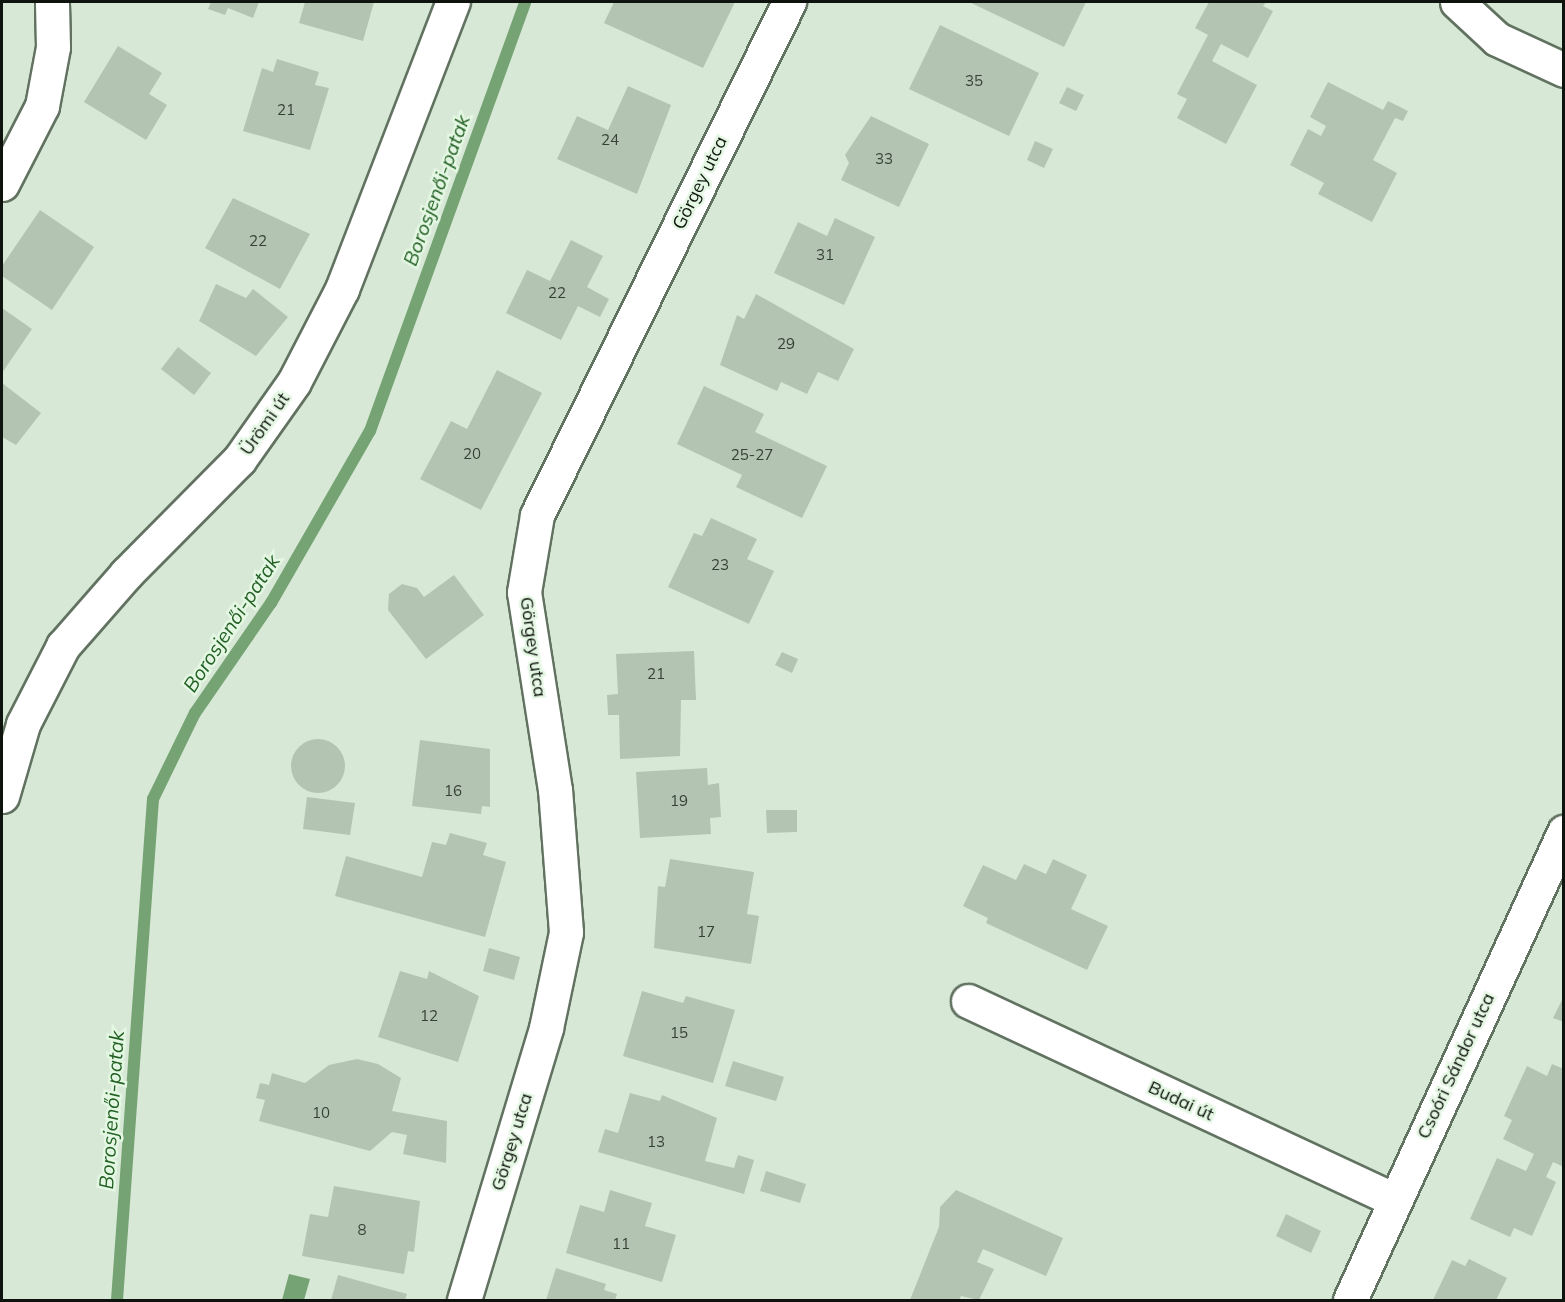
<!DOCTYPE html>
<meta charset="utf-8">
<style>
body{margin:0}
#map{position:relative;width:1565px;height:1302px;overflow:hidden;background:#d7e9d6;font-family:Mulish,sans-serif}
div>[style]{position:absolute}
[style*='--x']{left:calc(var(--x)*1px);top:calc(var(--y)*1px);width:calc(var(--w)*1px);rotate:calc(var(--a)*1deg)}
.water>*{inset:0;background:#76a374}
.stream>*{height:12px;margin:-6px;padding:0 6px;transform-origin:6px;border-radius:6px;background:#76a374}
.building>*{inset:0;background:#b3c5b2}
.round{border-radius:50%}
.roads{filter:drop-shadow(2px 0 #627261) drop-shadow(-2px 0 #627261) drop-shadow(0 2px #627261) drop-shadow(0 -2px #627261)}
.minor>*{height:33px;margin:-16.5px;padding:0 16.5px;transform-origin:16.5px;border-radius:16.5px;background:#fff}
.secondary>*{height:33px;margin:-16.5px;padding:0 16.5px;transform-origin:16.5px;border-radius:16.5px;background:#fff}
span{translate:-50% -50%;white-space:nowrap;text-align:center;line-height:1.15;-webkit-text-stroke:5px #e4f7e3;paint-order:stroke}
.number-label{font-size:15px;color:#374036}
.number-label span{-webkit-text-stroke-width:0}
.street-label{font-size:18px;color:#0e140d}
.water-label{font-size:20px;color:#226023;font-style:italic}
.frame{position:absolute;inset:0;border:3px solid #0e140d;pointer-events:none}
</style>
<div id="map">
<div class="water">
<i style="clip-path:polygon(289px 1274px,310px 1279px,304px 1300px,282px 1300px)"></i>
</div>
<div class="stream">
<i style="--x:117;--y:1300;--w:502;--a:-85.89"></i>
<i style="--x:153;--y:799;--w:96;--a:-64"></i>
<i style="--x:195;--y:713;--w:134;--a:-55.4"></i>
<i style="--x:271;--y:603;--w:198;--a:-60.1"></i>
<i style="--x:370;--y:431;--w:456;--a:-70.1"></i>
</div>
<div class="building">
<i style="clip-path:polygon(211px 2px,259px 2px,253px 18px,228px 8px,225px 15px,208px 9px)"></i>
<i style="clip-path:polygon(305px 2px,374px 2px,363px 41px,299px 23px)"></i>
<i style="clip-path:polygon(614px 2px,735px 2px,703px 68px,604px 23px)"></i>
<i style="clip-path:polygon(969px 2px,1086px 2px,1064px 47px)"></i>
<i style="clip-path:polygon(1209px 2px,1266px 2px,1263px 6px,1273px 11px,1248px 58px,1221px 44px,1212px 61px,1257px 85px,1226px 144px,1177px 118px,1187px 99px,1177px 94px,1208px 35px,1195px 28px)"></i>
<i style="clip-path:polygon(940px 25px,1039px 73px,1009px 136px,909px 89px)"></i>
<i style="clip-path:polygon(118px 46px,162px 73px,149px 94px,167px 105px,146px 140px,84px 102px)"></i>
<i style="clip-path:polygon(277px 59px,319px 72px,315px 85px,329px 88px,310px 150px,243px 131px,262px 68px,273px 72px)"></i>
<i style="clip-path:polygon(1328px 82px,1383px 110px,1388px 101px,1408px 111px,1403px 121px,1395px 118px,1373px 160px,1397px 173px,1372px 222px,1318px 194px,1324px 183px,1290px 165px,1308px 129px,1321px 136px,1326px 126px,1310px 117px)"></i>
<i style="clip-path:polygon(628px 86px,671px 105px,637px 194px,557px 159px,577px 116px,608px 130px)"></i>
<i style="clip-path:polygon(1067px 87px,1084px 95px,1076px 111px,1059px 103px)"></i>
<i style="clip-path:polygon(871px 116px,929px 144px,899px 207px,841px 180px,849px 163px,845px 155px)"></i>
<i style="clip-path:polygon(1035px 141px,1053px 149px,1044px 168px,1027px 160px)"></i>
<i style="clip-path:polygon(233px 198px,310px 234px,280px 289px,205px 248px)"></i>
<i style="clip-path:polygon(40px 210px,94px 247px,52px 310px,2px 276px,2px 266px)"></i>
<i style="clip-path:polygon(835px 218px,875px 237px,844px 305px,774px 273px,798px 222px,827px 236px)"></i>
<i style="clip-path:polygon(571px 240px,603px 256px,587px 287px,609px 299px,600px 317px,578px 306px,561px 340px,506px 313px,527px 270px,550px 281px)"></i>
<i style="clip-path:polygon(216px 284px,246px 298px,253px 289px,288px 317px,256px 356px,199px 321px)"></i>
<i style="clip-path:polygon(756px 294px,854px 349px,838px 381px,818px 372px,807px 394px,781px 382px,777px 391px,720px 365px,737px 315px,744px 319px)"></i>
<i style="clip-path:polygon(2px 308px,32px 329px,2px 373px)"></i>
<i style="clip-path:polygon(178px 347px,211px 373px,194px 395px,161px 369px)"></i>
<i style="clip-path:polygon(497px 370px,542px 393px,481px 510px,420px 479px,451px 421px,467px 429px)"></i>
<i style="clip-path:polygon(2px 383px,41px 413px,16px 445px,2px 437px)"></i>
<i style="clip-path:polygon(704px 386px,764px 414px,755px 432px,827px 466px,802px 518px,736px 487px,742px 475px,677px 444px)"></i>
<i style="clip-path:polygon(711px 518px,757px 539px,747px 559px,774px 571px,749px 624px,668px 587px,694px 533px,702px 536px)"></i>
<i style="clip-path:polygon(454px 575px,484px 615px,426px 659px,388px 610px,389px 594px,402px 584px,417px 588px,424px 597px)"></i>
<i style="clip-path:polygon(694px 651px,696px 700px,681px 700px,680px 756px,620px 759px,619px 715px,608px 715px,607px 695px,618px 694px,616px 654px)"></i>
<i style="clip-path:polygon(782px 652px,798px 659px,792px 673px,775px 665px)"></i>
<i class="round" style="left:291px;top:739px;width:54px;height:54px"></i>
<i style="clip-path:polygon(420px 740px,490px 749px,490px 807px,482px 806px,481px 814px,412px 806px)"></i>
<i style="clip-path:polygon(707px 768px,708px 785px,719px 783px,721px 817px,710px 818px,711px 834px,640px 838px,636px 772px)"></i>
<i style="clip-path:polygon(307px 797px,355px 803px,350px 835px,303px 829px)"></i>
<i style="clip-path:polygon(766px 810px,797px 810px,797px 832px,767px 833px)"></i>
<i style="clip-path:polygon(450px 833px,487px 843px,483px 855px,506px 862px,485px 937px,335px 896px,346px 856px,422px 877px,432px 842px,446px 845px)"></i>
<i style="clip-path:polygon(670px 859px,754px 872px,747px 914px,759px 916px,751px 964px,654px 948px,658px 886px,665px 887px)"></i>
<i style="clip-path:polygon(1053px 859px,1087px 875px,1071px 909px,1108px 926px,1087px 970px,986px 923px,988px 918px,963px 906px,983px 865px,1016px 880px,1024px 864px,1046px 874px)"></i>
<i style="clip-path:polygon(489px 948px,520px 957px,514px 980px,483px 971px)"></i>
<i style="clip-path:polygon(400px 971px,427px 979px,429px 971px,479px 996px,458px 1062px,378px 1037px)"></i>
<i style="clip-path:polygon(642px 991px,683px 1003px,686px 996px,735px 1010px,713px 1083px,623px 1056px)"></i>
<i style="clip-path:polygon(1564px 996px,1564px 1022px,1553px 1018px)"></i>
<i style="clip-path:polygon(357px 1059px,378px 1064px,401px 1078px,392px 1111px,447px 1121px,446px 1163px,403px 1154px,407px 1135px,392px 1132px,370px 1151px,259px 1121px,265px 1100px,256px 1098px,260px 1083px,269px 1085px,272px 1073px,305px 1083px,329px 1065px)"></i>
<i style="clip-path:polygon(733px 1061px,784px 1077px,776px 1101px,725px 1086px)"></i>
<i style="clip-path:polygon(1552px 1064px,1564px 1069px,1564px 1167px,1553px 1162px,1546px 1177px,1556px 1182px,1532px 1236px,1514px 1228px,1510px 1237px,1470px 1219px,1497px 1158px,1526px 1171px,1534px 1154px,1503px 1139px,1512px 1120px,1504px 1116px,1527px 1066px,1547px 1076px)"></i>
<i style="clip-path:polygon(630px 1093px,660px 1101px,662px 1095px,717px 1118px,705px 1161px,734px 1168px,738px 1155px,754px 1160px,744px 1194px,598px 1152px,605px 1129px,618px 1133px)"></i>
<i style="clip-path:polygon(766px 1171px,806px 1184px,800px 1203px,760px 1191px)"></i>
<i style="clip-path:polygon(334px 1186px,420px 1201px,414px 1252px,408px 1251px,404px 1274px,302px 1256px,310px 1214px,328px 1217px)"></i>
<i style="clip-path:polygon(610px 1190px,652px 1203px,645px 1226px,676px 1235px,662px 1282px,566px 1253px,580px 1205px,604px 1212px)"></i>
<i style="clip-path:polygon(956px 1190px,1063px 1238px,1046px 1276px,983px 1249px,977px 1262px,994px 1269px,979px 1300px,961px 1296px,959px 1300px,910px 1300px,939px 1227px,940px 1207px)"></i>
<i style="clip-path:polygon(1286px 1214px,1321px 1231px,1311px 1253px,1276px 1236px)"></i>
<i style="clip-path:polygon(1469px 1259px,1507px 1278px,1496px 1300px,1433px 1300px,1452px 1260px,1465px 1266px)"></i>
<i style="clip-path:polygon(556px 1268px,606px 1284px,604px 1290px,617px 1294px,615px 1300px,546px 1300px)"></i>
<i style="clip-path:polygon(338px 1275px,407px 1294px,405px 1300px,331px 1300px)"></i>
</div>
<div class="roads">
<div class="minor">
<i style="--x:1457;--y:2;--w:54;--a:42.8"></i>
<i style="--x:1497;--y:39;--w:74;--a:24.8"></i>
<i style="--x:2;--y:184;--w:88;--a:-62.9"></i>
<i style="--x:42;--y:106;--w:60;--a:-79.4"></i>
<i style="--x:53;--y:47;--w:45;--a:-91.3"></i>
<i style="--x:968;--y:1001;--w:470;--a:25"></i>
<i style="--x:464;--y:1300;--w:284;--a:-73.2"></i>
<i style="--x:546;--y:1028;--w:98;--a:-78.2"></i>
<i style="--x:566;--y:932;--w:142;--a:-94.4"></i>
<i style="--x:555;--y:790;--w:200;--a:-98.9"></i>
<i style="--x:524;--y:592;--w:78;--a:-80.4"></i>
<i style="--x:537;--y:515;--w:572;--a:-63.84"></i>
<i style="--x:1350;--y:1300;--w:515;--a:-65.43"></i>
</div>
<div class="secondary">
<i style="--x:2;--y:796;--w:75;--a:-73.7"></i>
<i style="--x:23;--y:724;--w:88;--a:-62.9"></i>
<i style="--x:63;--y:646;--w:96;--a:-48.8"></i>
<i style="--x:126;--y:574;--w:161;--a:-45.3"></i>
<i style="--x:239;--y:460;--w:95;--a:-54.8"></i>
<i style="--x:294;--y:382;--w:105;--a:-62.7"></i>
<i style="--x:342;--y:289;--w:308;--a:-68.9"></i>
</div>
</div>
<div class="number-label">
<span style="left:974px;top:81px">35</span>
<span style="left:286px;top:110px">21</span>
<span style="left:610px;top:140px">24</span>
<span style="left:884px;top:159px">33</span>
<span style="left:258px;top:241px">22</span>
<span style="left:825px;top:255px">31</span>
<span style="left:557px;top:293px">22</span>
<span style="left:786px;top:344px">29</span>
<span style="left:472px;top:454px">20</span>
<span style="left:752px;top:455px">25-27</span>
<span style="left:720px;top:565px">23</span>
<span style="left:656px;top:674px">21</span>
<span style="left:453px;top:791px">16</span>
<span style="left:679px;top:801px">19</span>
<span style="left:706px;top:932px">17</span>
<span style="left:429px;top:1016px">12</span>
<span style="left:679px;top:1033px">15</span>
<span style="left:321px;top:1113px">10</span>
<span style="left:656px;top:1142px">13</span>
<span style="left:362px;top:1230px">8</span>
<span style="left:621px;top:1244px">11</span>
</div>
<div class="street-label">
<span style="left:700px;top:183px;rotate:-64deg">Görgey utca</span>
<span style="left:265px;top:424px;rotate:-55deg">Ürömi út</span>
<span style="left:533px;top:647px;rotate:82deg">Görgey utca</span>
<span style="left:1456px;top:1066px;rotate:-65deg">Csoóri Sándor utca</span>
<span style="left:1181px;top:1101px;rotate:25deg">Budai út</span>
<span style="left:512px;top:1142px;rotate:-73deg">Görgey utca</span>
</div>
<div class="water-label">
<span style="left:436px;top:190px;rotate:-70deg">Borosjenői-patak</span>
<span style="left:231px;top:623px;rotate:-57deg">Borosjenői-patak</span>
<span style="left:111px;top:1110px;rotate:-86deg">Borosjenői-patak</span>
</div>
<div class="frame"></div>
</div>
